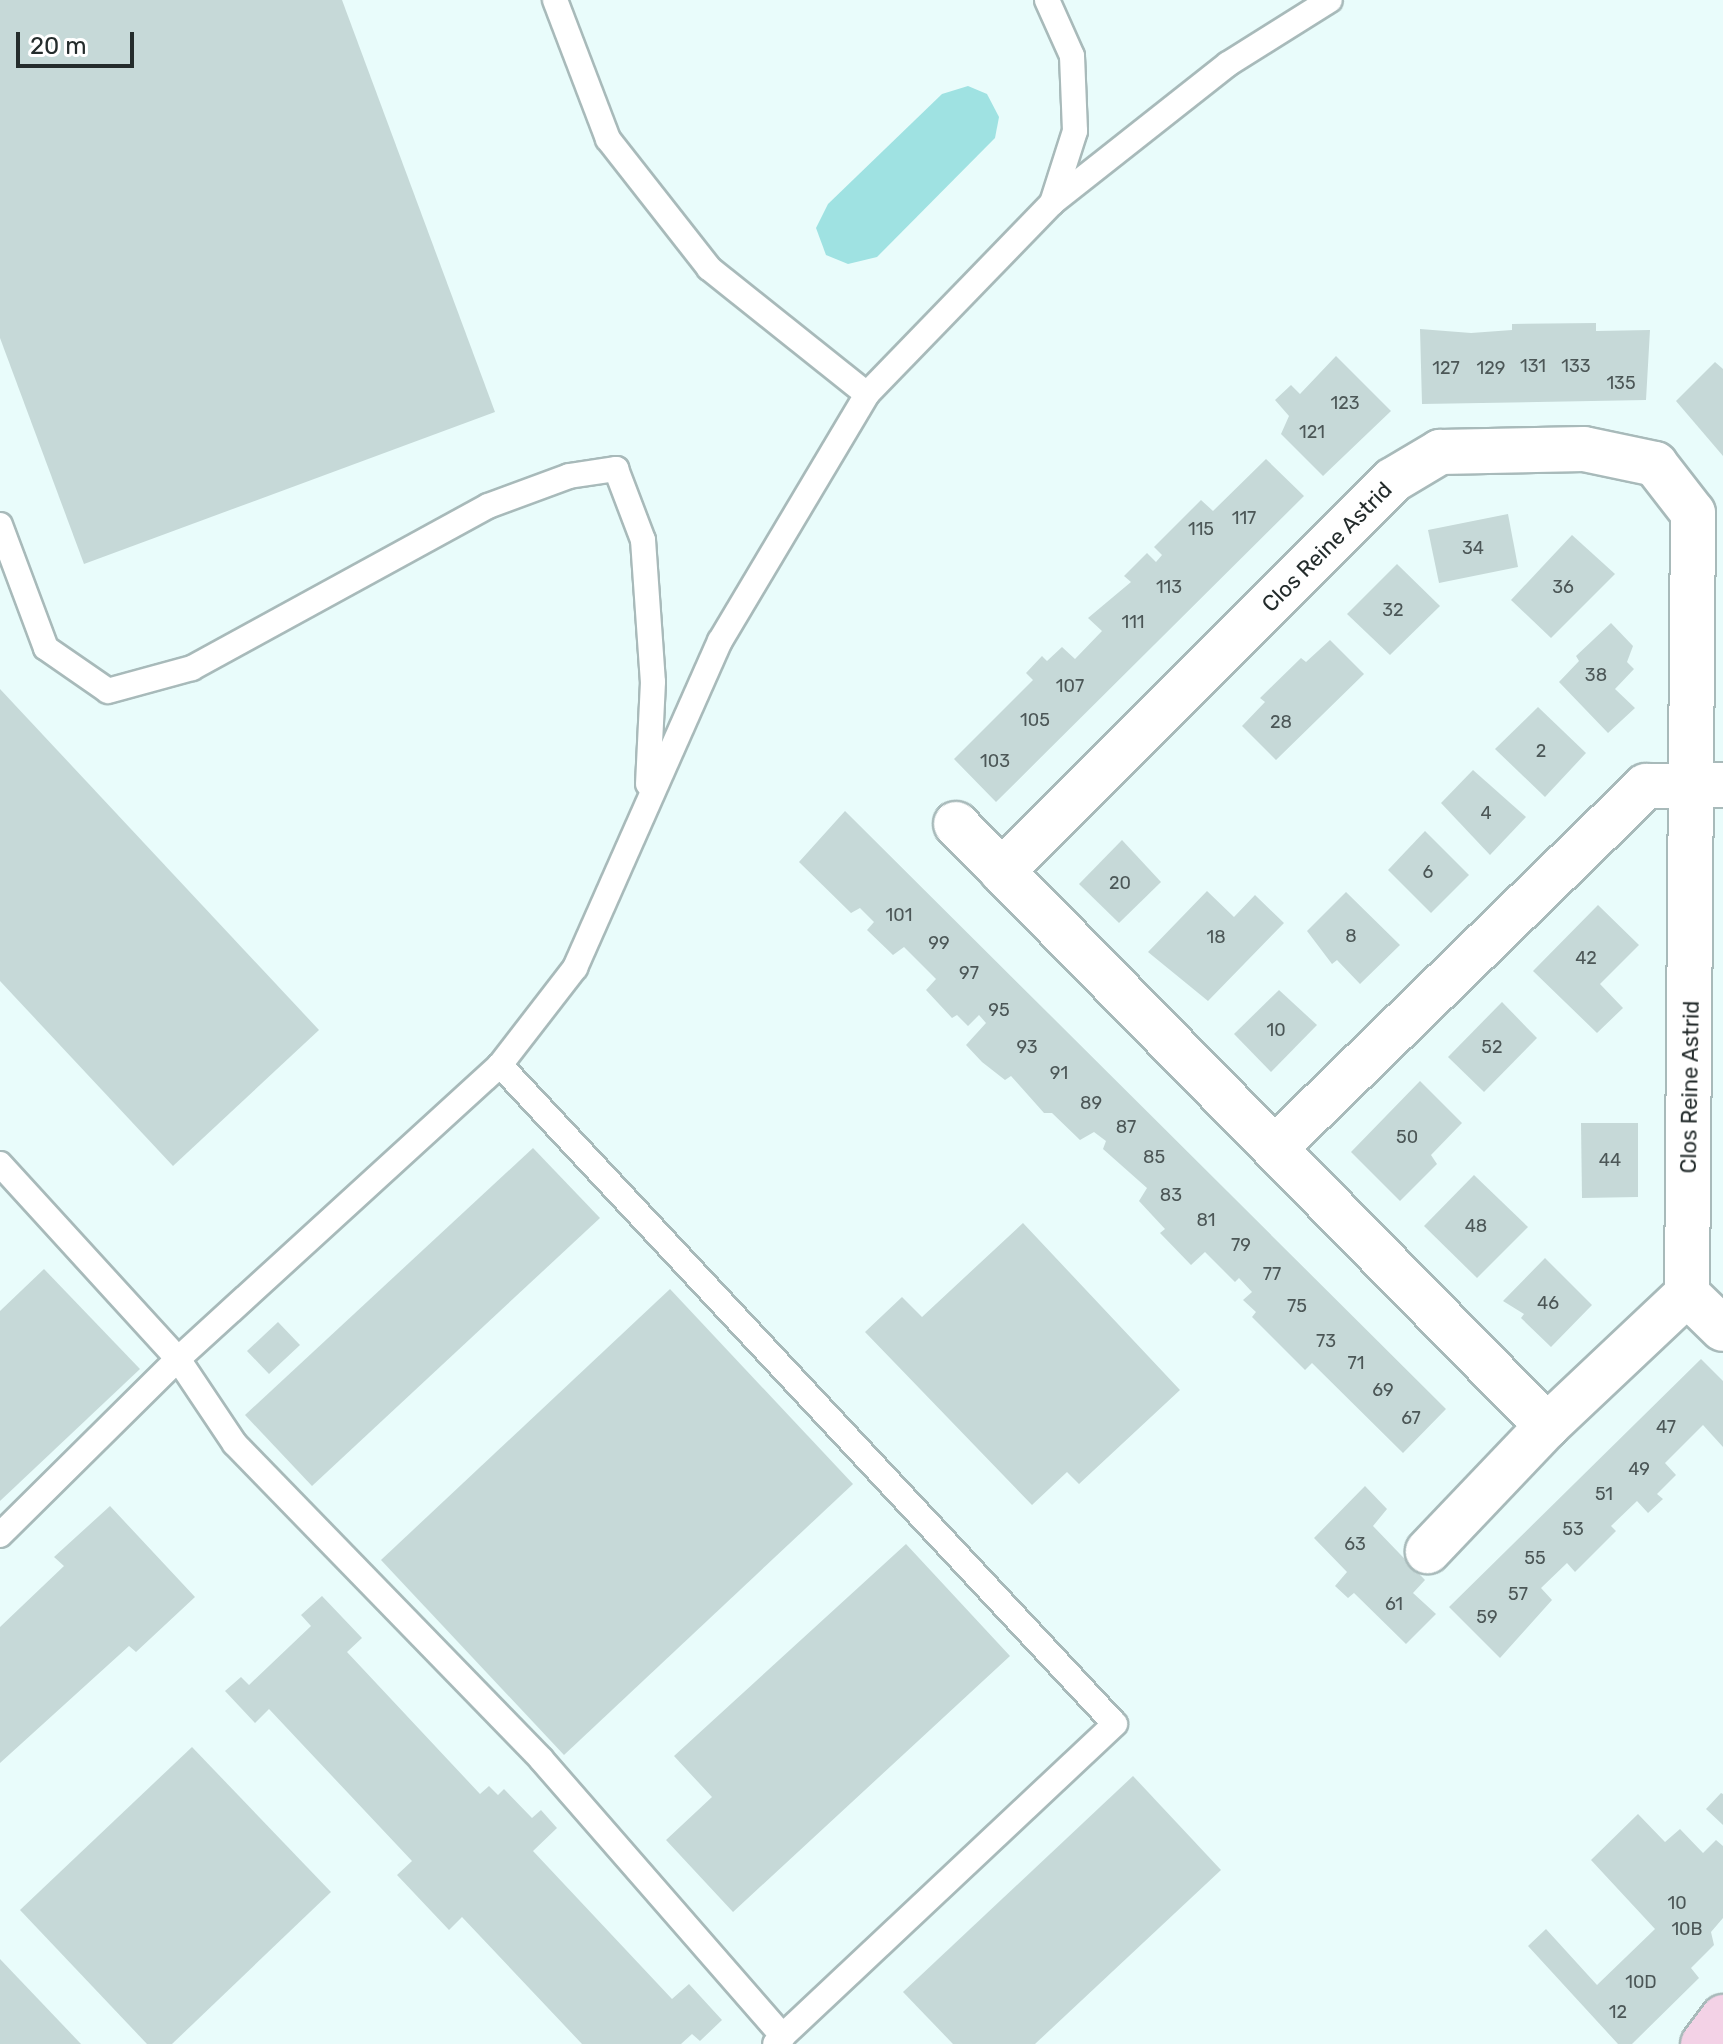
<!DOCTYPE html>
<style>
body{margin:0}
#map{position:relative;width:1723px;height:2044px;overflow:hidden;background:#e9fcfb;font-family:Rubik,sans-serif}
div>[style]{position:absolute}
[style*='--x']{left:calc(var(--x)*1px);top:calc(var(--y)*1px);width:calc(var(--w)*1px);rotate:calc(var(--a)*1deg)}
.water>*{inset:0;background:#9fe2e2}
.building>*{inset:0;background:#c6d9d8}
.roads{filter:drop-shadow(2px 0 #a8baba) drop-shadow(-2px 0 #a8baba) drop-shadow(0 2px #a8baba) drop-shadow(0 -2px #a8baba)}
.lane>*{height:24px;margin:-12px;padding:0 12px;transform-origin:12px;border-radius:12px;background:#fff}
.street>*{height:44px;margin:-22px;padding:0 22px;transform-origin:22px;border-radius:22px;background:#fff}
.secondary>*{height:44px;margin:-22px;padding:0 22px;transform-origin:22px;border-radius:22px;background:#f3d2e6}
span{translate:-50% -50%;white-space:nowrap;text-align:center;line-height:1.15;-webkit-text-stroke:6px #fff;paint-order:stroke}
.number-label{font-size:18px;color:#4c5757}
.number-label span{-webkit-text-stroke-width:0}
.street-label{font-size:22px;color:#242c2c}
.scale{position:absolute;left:16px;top:32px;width:118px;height:36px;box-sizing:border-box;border:4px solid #242c2c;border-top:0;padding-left:10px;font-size:24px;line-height:28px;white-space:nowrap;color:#242c2c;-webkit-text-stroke:6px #fff;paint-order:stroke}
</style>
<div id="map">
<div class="water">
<i style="clip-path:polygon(968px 86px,987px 94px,999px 117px,995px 138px,877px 257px,848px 264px,826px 255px,816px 228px,828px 204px,942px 94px)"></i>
</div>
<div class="building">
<i style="clip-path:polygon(0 0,342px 0,495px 412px,84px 564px,0 338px)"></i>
<i style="clip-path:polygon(1596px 323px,1596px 331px,1650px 330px,1646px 400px,1422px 404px,1420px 329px,1471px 333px,1512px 330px,1512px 324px)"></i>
<i style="clip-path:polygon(1336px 356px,1391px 411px,1323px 476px,1281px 434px,1289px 416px,1275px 400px,1291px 385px,1300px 394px)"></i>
<i style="clip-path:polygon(1715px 362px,1723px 369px,1723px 456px,1676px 401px)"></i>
<i style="clip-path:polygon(1266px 459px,1304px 496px,996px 802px,954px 759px,1033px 680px,1026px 673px,1042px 656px,1047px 661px,1062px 647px,1075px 659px,1102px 631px,1088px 618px,1131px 582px,1124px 576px,1147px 553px,1156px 562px,1162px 555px,1154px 547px,1201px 500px,1213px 511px)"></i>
<i style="clip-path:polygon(1508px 514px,1518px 567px,1439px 583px,1428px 530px)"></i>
<i style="clip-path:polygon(1572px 535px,1615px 574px,1551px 638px,1511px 600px)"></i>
<i style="clip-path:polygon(1397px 564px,1440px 606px,1390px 655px,1347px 614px)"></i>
<i style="clip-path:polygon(1611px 623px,1633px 646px,1627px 662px,1634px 669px,1615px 689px,1635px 708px,1608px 733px,1559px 682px,1579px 661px,1576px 656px)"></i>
<i style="clip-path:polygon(1330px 640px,1364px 674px,1276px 760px,1242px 726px,1265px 702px,1260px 698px,1301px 658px,1306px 662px)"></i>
<i style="clip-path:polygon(0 689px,319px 1030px,173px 1166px,0 981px)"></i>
<i style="clip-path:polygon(1538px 707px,1586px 753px,1545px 797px,1495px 749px)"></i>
<i style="clip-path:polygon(1473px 770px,1526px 817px,1490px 855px,1441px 803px)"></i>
<i style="clip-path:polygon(845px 811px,1446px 1409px,1403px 1453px,1312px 1363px,1305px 1370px,1252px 1317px,1256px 1312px,1243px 1300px,1252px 1292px,1239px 1278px,1235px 1282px,1205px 1252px,1191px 1265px,1160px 1233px,1165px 1229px,1139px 1201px,1147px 1188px,1103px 1149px,1106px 1141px,1094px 1132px,1080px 1140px,1052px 1113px,1044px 1113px,1011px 1076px,1005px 1080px,982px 1062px,966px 1045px,986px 1023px,979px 1015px,968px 1026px,957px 1015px,952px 1018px,926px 990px,936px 979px,904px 947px,893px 955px,867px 930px,874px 922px,860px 908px,851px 913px,799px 862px)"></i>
<i style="clip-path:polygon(1425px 831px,1469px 875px,1431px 913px,1388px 870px)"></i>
<i style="clip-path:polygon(1122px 840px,1161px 882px,1119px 923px,1079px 884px)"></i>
<i style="clip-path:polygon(1207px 891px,1234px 917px,1255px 895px,1284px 923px,1208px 1001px,1148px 952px)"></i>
<i style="clip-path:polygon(1346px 892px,1400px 945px,1360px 984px,1337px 960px,1332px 964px,1307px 931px)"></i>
<i style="clip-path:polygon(1598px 905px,1639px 945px,1600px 984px,1623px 1008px,1597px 1033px,1533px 971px)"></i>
<i style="clip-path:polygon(1279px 990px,1317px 1025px,1271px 1072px,1234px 1034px)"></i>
<i style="clip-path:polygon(1502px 1002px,1537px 1038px,1484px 1092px,1448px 1057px)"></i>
<i style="clip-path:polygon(1420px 1081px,1462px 1123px,1431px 1155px,1437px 1164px,1400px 1201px,1351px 1152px)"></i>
<i style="clip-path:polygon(1581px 1123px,1638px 1123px,1638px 1197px,1582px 1198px)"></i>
<i style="clip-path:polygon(533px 1148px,600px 1218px,312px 1486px,245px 1415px)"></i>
<i style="clip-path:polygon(1474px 1175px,1528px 1227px,1477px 1278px,1424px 1226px)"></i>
<i style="clip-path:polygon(1023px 1223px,1180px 1390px,1079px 1484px,1067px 1472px,1032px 1505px,865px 1332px,902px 1297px,922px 1317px)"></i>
<i style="clip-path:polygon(1545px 1258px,1592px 1305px,1551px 1347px,1521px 1318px,1524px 1314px,1503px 1301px)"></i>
<i style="clip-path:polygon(44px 1269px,140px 1369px,0 1501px,0 1311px)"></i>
<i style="clip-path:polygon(670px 1289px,853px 1484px,564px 1755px,381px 1560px)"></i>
<i style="clip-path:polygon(278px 1322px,300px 1345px,269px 1374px,247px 1351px)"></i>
<i style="clip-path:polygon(1701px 1359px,1723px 1381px,1723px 1447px,1703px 1425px,1665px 1463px,1676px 1475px,1657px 1494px,1663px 1499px,1648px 1513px,1637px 1501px,1611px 1526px,1616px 1531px,1575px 1572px,1567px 1563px,1541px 1588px,1552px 1600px,1500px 1658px,1449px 1607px)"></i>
<i style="clip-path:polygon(1365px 1486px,1387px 1509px,1373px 1526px,1425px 1580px,1413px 1593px,1436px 1614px,1406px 1644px,1354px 1593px,1348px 1598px,1335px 1586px,1347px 1572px,1314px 1538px)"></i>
<i style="clip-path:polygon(110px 1506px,195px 1597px,136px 1652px,129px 1646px,0 1763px,0 1627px,64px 1566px,54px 1557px)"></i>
<i style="clip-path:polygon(906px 1544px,1010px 1656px,733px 1912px,666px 1840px,712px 1797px,674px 1756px)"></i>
<i style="clip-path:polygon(322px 1596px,362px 1638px,347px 1652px,480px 1794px,489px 1786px,498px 1795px,504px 1789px,532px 1818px,541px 1810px,557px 1828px,533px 1851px,672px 1999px,689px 1984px,722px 2020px,700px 2041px,692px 2034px,681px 2044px,582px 2044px,462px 1917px,449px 1930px,397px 1875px,412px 1861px,269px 1709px,255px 1723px,225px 1691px,241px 1677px,249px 1685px,311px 1626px,301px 1615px)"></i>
<i style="clip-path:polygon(192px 1747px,331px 1892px,172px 2044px,147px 2044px,20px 1910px)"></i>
<i style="clip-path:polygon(1133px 1776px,1221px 1870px,1035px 2044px,953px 2044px,903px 1992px)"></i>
<i style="clip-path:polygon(1721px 1793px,1723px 1794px,1723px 1825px,1706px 1809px)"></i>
<i style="clip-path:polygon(1638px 1814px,1665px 1842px,1680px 1829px,1703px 1853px,1716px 1840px,1723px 1846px,1723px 1918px,1711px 1932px,1714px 1945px,1691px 1968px,1699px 1978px,1632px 2044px,1618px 2044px,1528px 1946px,1546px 1929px,1597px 1985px,1655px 1929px,1591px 1860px)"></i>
<i style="clip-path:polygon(0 1959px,81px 2044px,0 2044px)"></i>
</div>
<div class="roads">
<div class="lane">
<i style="--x:555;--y:0;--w:149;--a:69.1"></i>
<i style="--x:608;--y:139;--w:164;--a:51.9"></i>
<i style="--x:709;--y:268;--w:202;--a:38.6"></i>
<i style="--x:1047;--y:0;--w:61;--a:65.9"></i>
<i style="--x:1072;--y:56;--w:75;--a:87.7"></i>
<i style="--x:1075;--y:131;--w:76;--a:107.7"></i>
<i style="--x:0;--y:525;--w:131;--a:69.5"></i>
<i style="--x:46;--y:648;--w:75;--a:34.7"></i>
<i style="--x:108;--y:691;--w:87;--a:-15.3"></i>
<i style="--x:192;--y:668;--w:337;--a:-28.7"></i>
<i style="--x:488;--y:506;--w:86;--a:-20.3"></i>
<i style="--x:569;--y:476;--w:48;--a:-8.5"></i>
<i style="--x:616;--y:469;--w:76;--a:69.2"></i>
<i style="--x:643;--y:540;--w:142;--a:86"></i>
<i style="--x:653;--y:682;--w:102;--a:92.8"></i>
<i style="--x:500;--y:1065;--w:901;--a:46.98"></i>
<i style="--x:1115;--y:1724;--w:456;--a:136.8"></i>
<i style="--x:0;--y:1164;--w:264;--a:47.6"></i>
<i style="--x:178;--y:1359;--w:436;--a:-42.4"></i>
<i style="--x:500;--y:1065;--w:123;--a:-52.3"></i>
<i style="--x:575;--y:968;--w:358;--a:-66.1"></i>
<i style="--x:720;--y:641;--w:287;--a:-59.2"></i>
<i style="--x:867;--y:394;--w:266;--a:-45.9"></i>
<i style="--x:1052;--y:203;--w:224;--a:-38.3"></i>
<i style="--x:1228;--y:64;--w:120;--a:-32.1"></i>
<i style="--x:0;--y:1535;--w:250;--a:-44.7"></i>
<i style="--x:178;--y:1359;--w:102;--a:56.2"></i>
<i style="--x:235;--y:1444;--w:439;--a:45.8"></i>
<i style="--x:541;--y:1759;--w:368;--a:48.9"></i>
<i style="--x:783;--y:2036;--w:11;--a:135"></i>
</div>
<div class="street">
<i style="--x:956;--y:824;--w:844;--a:45.53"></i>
<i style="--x:1002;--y:871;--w:553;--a:-45"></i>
<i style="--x:1393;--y:480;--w:55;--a:-30.8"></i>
<i style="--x:1440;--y:452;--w:144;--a:-1.2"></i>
<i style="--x:1584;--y:449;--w:73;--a:11.9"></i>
<i style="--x:1655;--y:464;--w:62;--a:52.2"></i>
<i style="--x:1693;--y:513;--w:781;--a:90.44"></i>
<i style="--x:1687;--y:1294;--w:192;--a:136.7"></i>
<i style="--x:1547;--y:1426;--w:173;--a:133.6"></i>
<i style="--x:1276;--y:1147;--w:517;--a:-44.29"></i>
<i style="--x:1646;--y:786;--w:77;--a:-0.7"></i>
<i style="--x:1687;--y:1294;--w:50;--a:44.2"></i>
</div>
<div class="secondary">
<i style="--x:1703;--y:2044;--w:34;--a:-53"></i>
</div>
</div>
<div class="number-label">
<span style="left:1533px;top:366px">131</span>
<span style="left:1576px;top:366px">133</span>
<span style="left:1446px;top:368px">127</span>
<span style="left:1491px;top:368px">129</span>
<span style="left:1621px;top:383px">135</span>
<span style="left:1345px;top:403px">123</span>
<span style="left:1312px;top:432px">121</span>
<span style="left:1244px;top:518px">117</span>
<span style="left:1201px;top:529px">115</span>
<span style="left:1473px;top:548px">34</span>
<span style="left:1169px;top:587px">113</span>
<span style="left:1563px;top:587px">36</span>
<span style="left:1393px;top:610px">32</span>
<span style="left:1133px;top:622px">111</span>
<span style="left:1596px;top:675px">38</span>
<span style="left:1070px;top:686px">107</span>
<span style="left:1035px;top:720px">105</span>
<span style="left:1281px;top:722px">28</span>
<span style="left:1541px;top:751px">2</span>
<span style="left:995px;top:761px">103</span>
<span style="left:1486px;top:813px">4</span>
<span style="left:1428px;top:872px">6</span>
<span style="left:1120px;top:883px">20</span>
<span style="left:899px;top:915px">101</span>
<span style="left:1351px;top:936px">8</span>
<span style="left:1216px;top:937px">18</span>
<span style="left:939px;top:943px">99</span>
<span style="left:1586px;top:958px">42</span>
<span style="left:969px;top:973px">97</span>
<span style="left:999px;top:1010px">95</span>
<span style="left:1276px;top:1030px">10</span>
<span style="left:1027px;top:1047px">93</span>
<span style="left:1492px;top:1047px">52</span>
<span style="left:1059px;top:1073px">91</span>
<span style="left:1091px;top:1103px">89</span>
<span style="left:1126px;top:1127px">87</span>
<span style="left:1407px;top:1137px">50</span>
<span style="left:1154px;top:1157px">85</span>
<span style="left:1610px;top:1160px">44</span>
<span style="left:1171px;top:1195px">83</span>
<span style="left:1206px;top:1220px">81</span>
<span style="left:1476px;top:1226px">48</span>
<span style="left:1241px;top:1245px">79</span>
<span style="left:1272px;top:1274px">77</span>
<span style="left:1548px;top:1303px">46</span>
<span style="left:1297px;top:1306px">75</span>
<span style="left:1326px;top:1341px">73</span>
<span style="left:1356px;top:1363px">71</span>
<span style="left:1383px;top:1390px">69</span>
<span style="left:1411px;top:1418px">67</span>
<span style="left:1666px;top:1427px">47</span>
<span style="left:1639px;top:1469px">49</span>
<span style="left:1604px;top:1494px">51</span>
<span style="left:1573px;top:1529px">53</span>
<span style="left:1355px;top:1544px">63</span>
<span style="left:1535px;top:1558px">55</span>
<span style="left:1518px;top:1594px">57</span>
<span style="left:1394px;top:1604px">61</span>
<span style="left:1487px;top:1617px">59</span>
<span style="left:1677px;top:1903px">10</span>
<span style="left:1687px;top:1929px">10B</span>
<span style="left:1641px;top:1982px">10D</span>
<span style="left:1618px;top:2012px">12</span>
</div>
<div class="street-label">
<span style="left:1327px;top:547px;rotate:-45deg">Clos Reine Astrid</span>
<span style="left:1690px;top:1087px;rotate:-89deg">Clos Reine Astrid</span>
</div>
<div class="scale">20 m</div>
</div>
